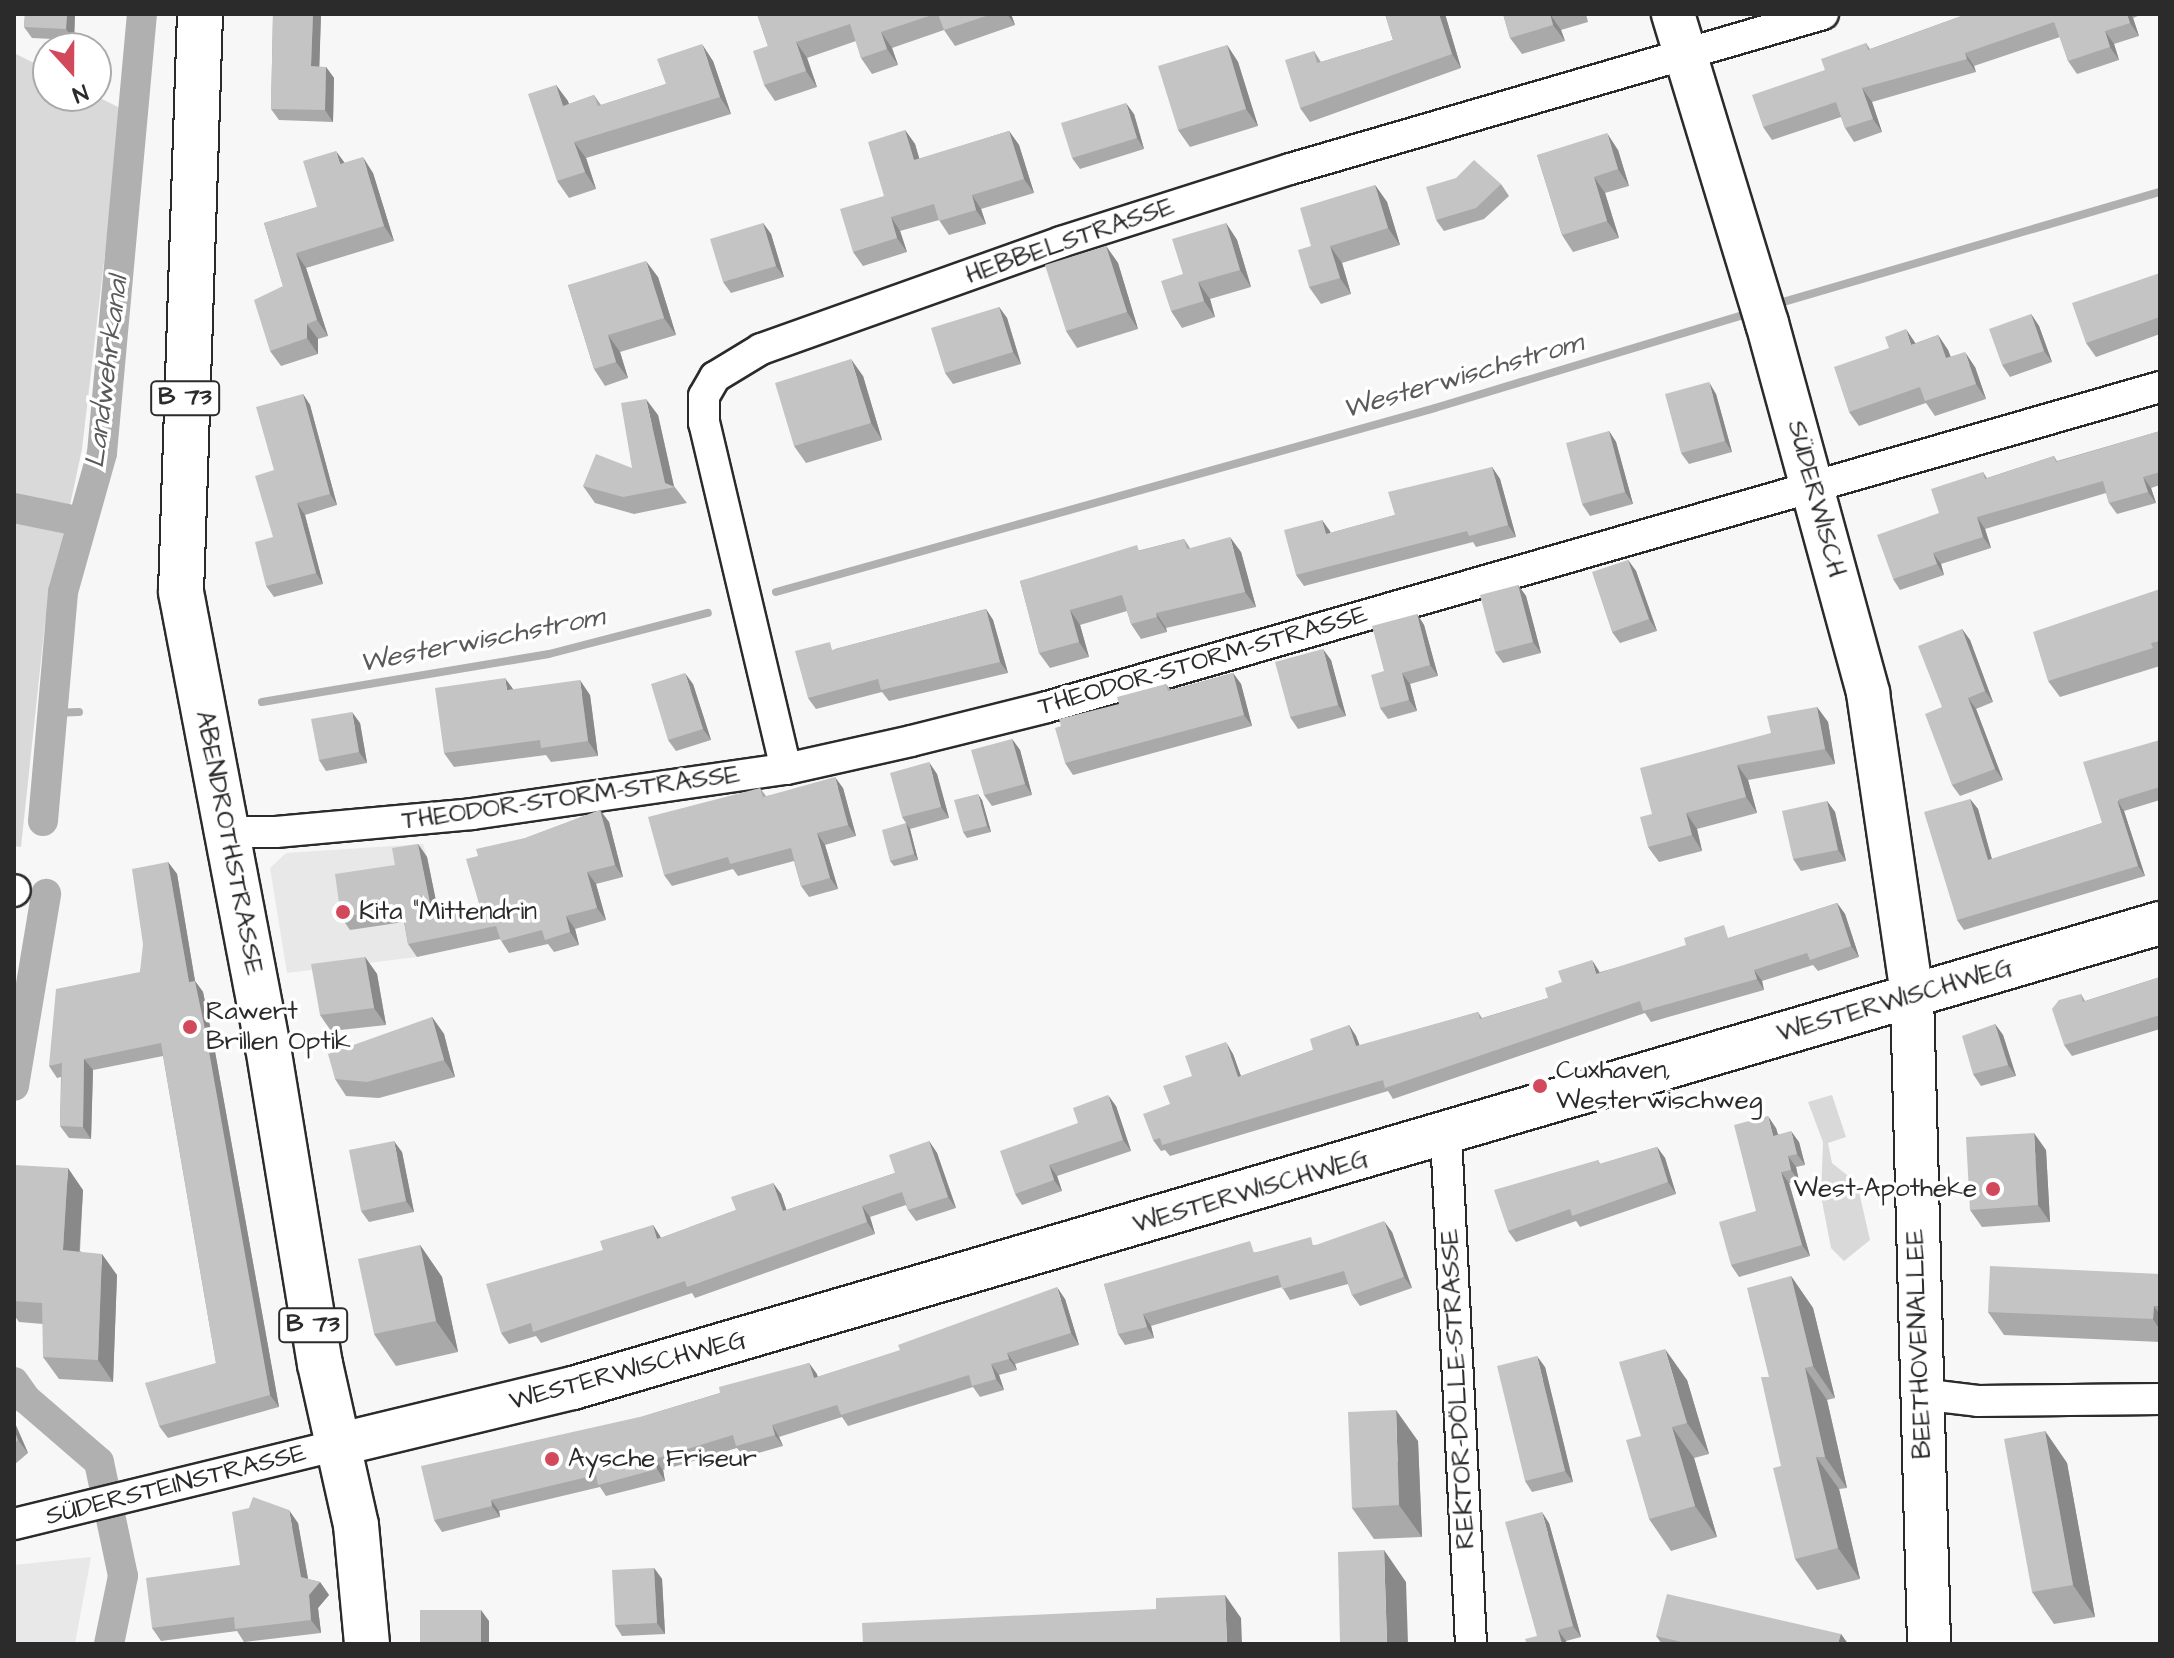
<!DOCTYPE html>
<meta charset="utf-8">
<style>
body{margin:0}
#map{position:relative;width:2174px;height:1658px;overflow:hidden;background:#f7f7f7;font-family:"Architects Daughter",sans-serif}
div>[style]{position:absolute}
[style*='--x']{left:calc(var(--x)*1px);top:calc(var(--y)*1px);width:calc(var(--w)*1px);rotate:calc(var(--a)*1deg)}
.built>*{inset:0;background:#e8e8e8}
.green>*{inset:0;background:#d9d9d9}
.stream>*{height:8px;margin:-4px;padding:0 4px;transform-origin:4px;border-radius:4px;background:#b0b0b0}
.canal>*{height:30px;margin:-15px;padding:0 15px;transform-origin:15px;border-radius:15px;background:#b0b0b0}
.roads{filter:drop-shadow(2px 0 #2b2b2b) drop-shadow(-2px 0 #2b2b2b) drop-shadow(0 2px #2b2b2b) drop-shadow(0 -2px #2b2b2b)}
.street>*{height:30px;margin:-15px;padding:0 15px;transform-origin:15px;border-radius:15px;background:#fff}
.secondary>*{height:42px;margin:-21px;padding:0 21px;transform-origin:21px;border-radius:21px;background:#fff}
.primary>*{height:44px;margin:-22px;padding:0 22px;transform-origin:22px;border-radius:22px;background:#fff}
.wall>*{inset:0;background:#a9a9a9}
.shaded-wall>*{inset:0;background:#898989}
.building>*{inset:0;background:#c4c4c4}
.dots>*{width:22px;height:22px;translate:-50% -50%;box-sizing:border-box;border:4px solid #fff;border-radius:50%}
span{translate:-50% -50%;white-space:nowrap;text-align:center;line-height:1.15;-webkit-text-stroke:7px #fff;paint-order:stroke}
.shield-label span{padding:2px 6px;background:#fff;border:2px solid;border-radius:6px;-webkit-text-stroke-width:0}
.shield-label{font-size:24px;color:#2b2b2b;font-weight:700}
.street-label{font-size:26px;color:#2b2b2b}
.poi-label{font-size:26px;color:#2b2b2b}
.left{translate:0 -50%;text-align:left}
.right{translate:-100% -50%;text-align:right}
.water-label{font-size:28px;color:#5a5a5a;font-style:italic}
.frame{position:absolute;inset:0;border:16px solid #2b2b2b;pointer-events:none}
.north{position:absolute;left:32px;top:32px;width:80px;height:80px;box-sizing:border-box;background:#fff;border:2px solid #aaa;border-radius:50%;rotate:159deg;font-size:22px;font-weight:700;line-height:32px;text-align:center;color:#2b2b2b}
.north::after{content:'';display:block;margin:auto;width:28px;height:36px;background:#d1495b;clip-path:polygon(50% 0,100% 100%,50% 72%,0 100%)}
</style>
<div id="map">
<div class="built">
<i style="clip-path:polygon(423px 844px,427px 857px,417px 957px,287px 973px,270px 868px,286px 853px)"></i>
<i style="clip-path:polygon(91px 1557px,75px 1644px,14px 1644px,14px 1565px)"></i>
</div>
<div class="green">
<i style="clip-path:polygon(14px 53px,48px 70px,48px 96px,96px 96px,122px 109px,82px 449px,45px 623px,21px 847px,14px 846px)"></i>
<i style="clip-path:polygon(1832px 1095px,1846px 1137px,1828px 1143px,1832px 1163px,1857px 1183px,1870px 1240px,1844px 1261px,1831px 1248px,1821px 1196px,1823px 1142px,1808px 1102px)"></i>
</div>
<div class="stream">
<i style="--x:1773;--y:305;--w:403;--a:-16.3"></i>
<i style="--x:776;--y:592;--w:684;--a:-15.6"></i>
<i style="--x:1435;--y:408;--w:331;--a:-16.8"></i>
<i style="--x:262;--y:702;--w:291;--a:-9.5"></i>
<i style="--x:549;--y:654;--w:164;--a:-14.5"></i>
<i style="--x:52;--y:713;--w:27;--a:-2"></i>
</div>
<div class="canal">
<i style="--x:14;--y:508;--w:69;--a:11.6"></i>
<i style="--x:43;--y:821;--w:230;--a:-85"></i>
<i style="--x:63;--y:592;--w:144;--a:-74.3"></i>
<i style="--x:102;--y:453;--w:441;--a:-84.8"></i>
<i style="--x:14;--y:1086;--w:195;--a:-80.5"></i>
<i style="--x:14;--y:1382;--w:21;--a:55"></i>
<i style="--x:26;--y:1399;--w:96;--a:40.8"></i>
<i style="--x:99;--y:1462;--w:116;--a:78.1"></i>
<i style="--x:123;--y:1576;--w:69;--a:101.6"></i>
</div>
<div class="roads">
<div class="street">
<i style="--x:786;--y:769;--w:356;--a:-103.3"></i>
<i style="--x:704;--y:423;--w:27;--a:-90"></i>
<i style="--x:704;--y:396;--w:22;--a:-60"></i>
<i style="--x:715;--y:377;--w:54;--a:-31.3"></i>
<i style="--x:761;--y:349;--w:319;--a:-19.6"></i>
<i style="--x:1061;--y:242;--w:240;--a:-17.7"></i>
<i style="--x:1290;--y:169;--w:555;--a:-16.21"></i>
<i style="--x:225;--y:832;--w:51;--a:0"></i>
<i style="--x:276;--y:832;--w:197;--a:-5.2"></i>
<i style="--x:472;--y:814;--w:317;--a:-8.2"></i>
<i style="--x:786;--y:769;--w:128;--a:-12.6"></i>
<i style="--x:911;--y:741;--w:140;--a:-14"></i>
<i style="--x:1047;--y:707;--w:1158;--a:-16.04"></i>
<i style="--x:14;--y:891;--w:1;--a:-45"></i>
<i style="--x:1446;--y:1135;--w:510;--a:87.19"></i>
<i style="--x:1920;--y:1394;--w:58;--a:6.9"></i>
<i style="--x:1978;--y:1401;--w:182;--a:-0.6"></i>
<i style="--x:14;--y:1524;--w:333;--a:-13.7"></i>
</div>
<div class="secondary">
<i style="--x:1673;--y:14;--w:323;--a:73.1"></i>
<i style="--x:1767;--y:323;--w:384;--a:74.7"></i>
<i style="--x:1868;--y:693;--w:305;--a:81.7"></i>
<i style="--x:1912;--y:995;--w:649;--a:88.5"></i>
<i style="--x:337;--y:1445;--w:243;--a:-13.6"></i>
<i style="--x:573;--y:1388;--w:1654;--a:-16.33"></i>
</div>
<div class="primary">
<i style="--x:200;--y:14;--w:578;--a:91.88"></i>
<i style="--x:181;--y:592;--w:463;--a:79.2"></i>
<i style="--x:268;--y:1047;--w:321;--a:80.7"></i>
<i style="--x:320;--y:1364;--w:165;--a:77.4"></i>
<i style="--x:356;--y:1525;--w:120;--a:84.7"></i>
</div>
</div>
<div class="wall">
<i style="clip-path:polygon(25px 14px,75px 14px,74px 40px,32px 38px,24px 27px)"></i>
<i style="clip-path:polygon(273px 14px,321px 14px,319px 67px,326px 67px,334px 78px,333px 122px,279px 120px,271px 109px)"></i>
<i style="clip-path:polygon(757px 14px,1011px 14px,1015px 25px,955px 46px,944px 30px,892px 48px,898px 65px,872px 74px,861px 58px,856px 41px,807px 58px,817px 87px,775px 101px,764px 85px,768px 46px)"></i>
<i style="clip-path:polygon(1385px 14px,1445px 14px,1461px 68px,1310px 122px,1300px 108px,1314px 51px,1321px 62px,1393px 40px)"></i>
<i style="clip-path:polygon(1503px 14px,1586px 14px,1588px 22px,1561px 30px,1565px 41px,1522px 54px,1510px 38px)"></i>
<i style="clip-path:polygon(1967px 14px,2143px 14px,2133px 18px,2139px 36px,2114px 44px,2119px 60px,2077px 74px,2068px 61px,2060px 37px,1974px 66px,1976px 72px,1872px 102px,1882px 132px,1854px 142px,1845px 128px,1841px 117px,1772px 140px,1763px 127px,1825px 70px,1866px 43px,1870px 49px)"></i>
<i style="clip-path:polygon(1227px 45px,1238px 62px,1258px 126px,1190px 147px,1178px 130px)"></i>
<i style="clip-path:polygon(713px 61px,731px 114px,586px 158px,596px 189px,569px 198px,557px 181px,556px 85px,569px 104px,594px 95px,601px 105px,666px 84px)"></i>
<i style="clip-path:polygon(1134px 114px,1144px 149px,1080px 169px,1072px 158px)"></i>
<i style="clip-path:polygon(905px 130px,915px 144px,919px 159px,1009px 131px,1019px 145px,1034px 193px,981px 209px,986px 224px,949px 235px,939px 220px,900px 231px,907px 252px,863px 266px,853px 252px,884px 196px)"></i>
<i style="clip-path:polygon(1618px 150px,1629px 186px,1605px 193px,1619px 238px,1573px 252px,1562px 235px,1537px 155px)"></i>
<i style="clip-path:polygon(345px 163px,373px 173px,394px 241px,306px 268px,328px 336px,318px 339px,318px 354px,281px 366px,270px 351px,283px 286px,264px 223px,317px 207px)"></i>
<i style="clip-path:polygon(1501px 184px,1509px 196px,1484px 219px,1444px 231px,1436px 220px)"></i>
<i style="clip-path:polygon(1375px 185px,1387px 202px,1400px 245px,1342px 263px,1351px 294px,1321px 304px,1309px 287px,1311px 246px)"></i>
<i style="clip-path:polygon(763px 223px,771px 234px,784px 277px,731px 293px,723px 282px)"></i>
<i style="clip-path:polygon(1226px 223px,1237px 240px,1251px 287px,1210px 299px,1215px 317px,1182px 328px,1171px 311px,1183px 274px)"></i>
<i style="clip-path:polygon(1106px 246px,1118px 263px,1138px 329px,1077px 348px,1066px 331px)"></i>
<i style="clip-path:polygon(2160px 273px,2160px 334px,2096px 357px,2086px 343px)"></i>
<i style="clip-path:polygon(658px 277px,676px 335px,620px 352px,628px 378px,605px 386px,594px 369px,568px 285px)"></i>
<i style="clip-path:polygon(999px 307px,1007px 318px,1021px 364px,953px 384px,945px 373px)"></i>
<i style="clip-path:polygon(2031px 314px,2039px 326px,2052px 362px,2010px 377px,2002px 365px)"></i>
<i style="clip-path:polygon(1938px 335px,1948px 350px,1951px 357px,1975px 367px,1986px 399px,1935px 416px,1926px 403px,1859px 426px,1849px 412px,1916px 343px)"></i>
<i style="clip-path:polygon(863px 376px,882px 440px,806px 463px,794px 446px)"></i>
<i style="clip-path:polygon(303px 394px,310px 405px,337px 505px,305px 515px,323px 584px,274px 597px,266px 586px,273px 537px,274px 470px)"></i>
<i style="clip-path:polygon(1716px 394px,1732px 452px,1689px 464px,1681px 453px)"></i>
<i style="clip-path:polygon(658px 415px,674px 486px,687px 503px,634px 514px,595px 503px,583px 486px,632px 468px)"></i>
<i style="clip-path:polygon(1609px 431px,1616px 442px,1633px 504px,1590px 516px,1582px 504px)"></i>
<i style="clip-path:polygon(2160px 431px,2160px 485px,2151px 488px,2156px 503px,2117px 514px,2109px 503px,2106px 493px,1985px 529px,1991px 548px,1941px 564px,1944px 575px,1900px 590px,1893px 579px,1939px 513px,1983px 472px,1987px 478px,2054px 456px,2057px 461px)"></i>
<i style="clip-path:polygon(1492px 467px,1500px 479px,1516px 537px,1476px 547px,1473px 542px,1304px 586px,1296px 575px,1322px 520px,1330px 533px,1395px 515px)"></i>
<i style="clip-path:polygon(1184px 539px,1190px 548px,1241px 552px,1256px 607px,1166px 628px,1167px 632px,1141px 639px,1131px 624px,1127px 611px,1080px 625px,1089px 657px,1050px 668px,1039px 653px,1020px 581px)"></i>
<i style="clip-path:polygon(1628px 560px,1636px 571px,1657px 631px,1620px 643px,1612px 632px)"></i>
<i style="clip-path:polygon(1518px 585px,1526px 596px,1541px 653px,1503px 663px,1495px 652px)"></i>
<i style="clip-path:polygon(2160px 589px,2160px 666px,2060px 697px,2048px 681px)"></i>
<i style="clip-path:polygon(986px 609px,993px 620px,1008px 673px,889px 701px,882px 692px,816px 709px,808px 698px,835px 649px)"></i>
<i style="clip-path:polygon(1417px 614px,1424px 625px,1438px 676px,1410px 684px,1417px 711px,1388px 719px,1380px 708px,1384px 671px)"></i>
<i style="clip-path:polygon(1962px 629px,1970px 640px,1993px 702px,1976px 709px,2003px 780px,1960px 796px,1952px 785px,1942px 707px)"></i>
<i style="clip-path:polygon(1331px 660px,1346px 716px,1298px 729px,1290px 717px)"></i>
<i style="clip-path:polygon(1233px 673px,1241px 684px,1252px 726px,1073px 775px,1065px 763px,1119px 704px,1166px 684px,1171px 690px)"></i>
<i style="clip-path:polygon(693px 684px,711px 740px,676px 751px,668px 740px)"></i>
<i style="clip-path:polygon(513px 689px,590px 695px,598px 756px,551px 762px,546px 755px,454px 767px,444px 753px)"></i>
<i style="clip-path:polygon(1817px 707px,1828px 722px,1835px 764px,1748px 780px,1757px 813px,1697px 829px,1702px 851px,1659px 862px,1648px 847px,1771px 733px)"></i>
<i style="clip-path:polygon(360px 723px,367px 763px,326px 771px,319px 760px)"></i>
<i style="clip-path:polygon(1012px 739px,1020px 750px,1032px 795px,992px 806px,984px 795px)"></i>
<i style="clip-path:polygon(2160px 740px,2160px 800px,2124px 811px,2145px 876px,1964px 930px,1957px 920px,1970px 799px,1978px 809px,1992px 859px,2102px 823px)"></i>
<i style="clip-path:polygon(937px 774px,949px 818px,910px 829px,918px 860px,894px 866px,890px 861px,906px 823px,902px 817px)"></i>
<i style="clip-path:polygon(760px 788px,766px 796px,843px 788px,856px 836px,825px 845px,838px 889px,809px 897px,801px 886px,794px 861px,738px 876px,733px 869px,672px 886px,664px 875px)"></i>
<i style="clip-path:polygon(982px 800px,991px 832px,967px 838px,963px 832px)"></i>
<i style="clip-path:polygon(1827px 801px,1835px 812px,1846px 861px,1801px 871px,1793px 859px)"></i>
<i style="clip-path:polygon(600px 810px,609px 822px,623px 877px,596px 884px,606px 920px,575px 929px,579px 945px,554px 952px,548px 944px,509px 953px,500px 939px,417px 957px,408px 944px,404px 922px,350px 930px,341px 917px,418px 844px,427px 857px,438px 912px,480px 907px,478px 856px)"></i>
<i style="clip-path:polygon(168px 862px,177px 874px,195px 981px,203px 992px,214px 1046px,279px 1407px,168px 1438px,159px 1426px,216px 1363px,163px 1056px,93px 1070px,91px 1139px,69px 1138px,60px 1126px,61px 1077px,57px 1078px,49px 1066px,140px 972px)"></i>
<i style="clip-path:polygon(1837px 903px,1845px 914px,1859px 957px,1818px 971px,1813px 965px,1762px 981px,1764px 990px,1651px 1022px,1645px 1013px,1393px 1099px,1388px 1091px,1170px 1156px,1165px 1150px,1161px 1151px,1153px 1140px,1170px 1104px,1192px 1076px,1233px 1054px,1241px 1076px,1313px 1050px,1349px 1025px,1356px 1036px,1360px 1046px,1478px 1012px,1482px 1018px,1548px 998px,1600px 972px,1732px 937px)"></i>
<i style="clip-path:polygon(365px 957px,377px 974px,386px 1025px,331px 1031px,320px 1015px)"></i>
<i style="clip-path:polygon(2160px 977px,2160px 1029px,2072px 1056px,2064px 1045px,2081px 994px,2085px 1001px)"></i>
<i style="clip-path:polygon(432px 1017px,444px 1034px,455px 1077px,379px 1098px,346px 1096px,335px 1079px)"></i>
<i style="clip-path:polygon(1995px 1024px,2003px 1035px,2016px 1076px,1981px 1086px,1973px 1074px)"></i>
<i style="clip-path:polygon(1116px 1106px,1131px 1151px,1057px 1176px,1062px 1191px,1022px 1205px,1015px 1194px,1078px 1123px)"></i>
<i style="clip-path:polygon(1776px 1128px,1778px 1134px,1799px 1142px,1805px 1165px,1796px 1167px,1799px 1181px,1789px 1183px,1810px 1256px,1739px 1277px,1731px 1265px,1756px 1211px)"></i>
<i style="clip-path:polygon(929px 1141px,937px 1153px,956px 1208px,916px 1221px,908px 1210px,906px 1205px,870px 1217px,875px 1234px,695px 1298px,692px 1293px,541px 1343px,536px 1336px,509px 1344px,501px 1333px,603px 1250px,653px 1225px,661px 1238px,736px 1210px,773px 1183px,781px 1194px,786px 1210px,895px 1173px)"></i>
<i style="clip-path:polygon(1657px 1147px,1665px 1158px,1676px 1194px,1580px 1227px,1576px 1221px,1516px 1242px,1508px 1231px,1598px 1160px,1600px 1164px)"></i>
<i style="clip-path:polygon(2046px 1150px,2050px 1222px,1982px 1227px,1970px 1210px)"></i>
<i style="clip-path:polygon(402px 1152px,414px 1212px,369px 1222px,361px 1211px)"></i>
<i style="clip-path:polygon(14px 1165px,83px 1190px,80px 1251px,117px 1275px,113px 1382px,59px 1379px,43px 1357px,43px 1324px,19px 1322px,14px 1315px)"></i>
<i style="clip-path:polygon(1392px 1232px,1412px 1288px,1360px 1306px,1352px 1295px,1348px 1284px,1290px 1300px,1282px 1287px,1151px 1326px,1154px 1338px,1125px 1345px,1118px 1334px,1104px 1284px,1257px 1252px,1316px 1245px)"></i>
<i style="clip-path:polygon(420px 1245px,442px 1277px,458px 1352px,396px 1366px,374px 1334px)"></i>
<i style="clip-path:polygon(2160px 1274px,2160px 1342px,2004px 1335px,1988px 1312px)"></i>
<i style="clip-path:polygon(1791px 1276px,1813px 1308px,1835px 1398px,1827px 1400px,1847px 1488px,1839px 1489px,1860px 1579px,1817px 1590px,1795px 1559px,1769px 1377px)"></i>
<i style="clip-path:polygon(1065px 1299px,1079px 1345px,1015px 1364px,1017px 1370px,999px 1375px,1004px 1390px,980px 1397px,973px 1387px,848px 1426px,842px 1417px,779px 1437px,783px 1446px,744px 1457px,737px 1448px,663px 1470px,665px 1481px,606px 1496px,600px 1487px,499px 1511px,500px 1517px,442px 1532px,434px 1520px,644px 1416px,720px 1393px,809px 1363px,817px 1377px)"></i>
<i style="clip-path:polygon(1545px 1367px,1573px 1482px,1532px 1492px,1525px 1481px)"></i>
<i style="clip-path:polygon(1687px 1380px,1709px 1454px,1694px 1458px,1717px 1537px,1671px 1551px,1649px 1519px,1641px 1436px)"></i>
<i style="clip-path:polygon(14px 1421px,28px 1453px,14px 1465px)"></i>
<i style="clip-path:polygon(2045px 1431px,2067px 1463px,2095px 1617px,2054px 1624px,2032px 1592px)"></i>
<i style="clip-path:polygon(1418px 1441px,1422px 1537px,1374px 1539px,1352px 1508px)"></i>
<i style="clip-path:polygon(298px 1523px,308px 1579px,320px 1582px,329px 1595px,318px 1608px,321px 1633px,244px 1642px,237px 1631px,161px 1641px,152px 1628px)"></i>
<i style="clip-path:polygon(1549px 1523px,1581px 1637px,1566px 1641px,1537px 1636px)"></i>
<i style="clip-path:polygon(654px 1568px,662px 1579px,665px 1634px,622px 1636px,615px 1625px)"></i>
<i style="clip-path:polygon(1841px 1634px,1848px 1644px,1662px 1644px,1656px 1636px)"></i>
</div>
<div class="shaded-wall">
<i style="clip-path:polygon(67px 14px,75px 14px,74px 40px,66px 29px)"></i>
<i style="clip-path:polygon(313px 14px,321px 14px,319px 78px,311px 66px)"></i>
<i style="clip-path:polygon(1007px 14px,1011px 14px,1015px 25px)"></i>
<i style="clip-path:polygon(1439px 14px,1445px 14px,1461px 68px,1452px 54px)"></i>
<i style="clip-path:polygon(1550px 14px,1561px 30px,1565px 41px,1553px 25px)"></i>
<i style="clip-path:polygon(2127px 14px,2130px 14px,2133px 18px,2139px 36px,2130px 23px)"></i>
<i style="clip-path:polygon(2105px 31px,2114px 44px,2119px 60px,2110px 47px)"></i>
<i style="clip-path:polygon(881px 32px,892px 48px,898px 65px,887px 49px)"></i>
<i style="clip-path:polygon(796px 42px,807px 58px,817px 87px,806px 71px)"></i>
<i style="clip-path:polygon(702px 44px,713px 61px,731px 114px,720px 97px)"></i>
<i style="clip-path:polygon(1227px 45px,1238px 62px,1258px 126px,1246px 109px)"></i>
<i style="clip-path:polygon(1965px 53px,1974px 66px,1976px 72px,1967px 59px)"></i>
<i style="clip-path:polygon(326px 67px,334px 78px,333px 122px,325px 110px)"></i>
<i style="clip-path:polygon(556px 85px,568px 101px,575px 122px,563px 106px)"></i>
<i style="clip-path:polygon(1862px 88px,1872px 102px,1882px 132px,1873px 119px)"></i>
<i style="clip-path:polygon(1126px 103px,1134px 114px,1144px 149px,1137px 138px)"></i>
<i style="clip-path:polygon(905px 130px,915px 144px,924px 174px,914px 160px)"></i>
<i style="clip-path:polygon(1009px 131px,1019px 145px,1034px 193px,1024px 179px)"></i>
<i style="clip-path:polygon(1607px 133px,1618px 150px,1629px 186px,1618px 169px)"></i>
<i style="clip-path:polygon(574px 142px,586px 158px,596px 189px,585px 172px)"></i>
<i style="clip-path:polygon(336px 151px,347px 166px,340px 164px)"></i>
<i style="clip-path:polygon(363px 157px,373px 173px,394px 241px,384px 226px)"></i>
<i style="clip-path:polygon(1594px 177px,1605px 193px,1619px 238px,1607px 221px)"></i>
<i style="clip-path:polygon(1375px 185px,1387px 202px,1400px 245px,1388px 228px)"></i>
<i style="clip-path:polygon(972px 195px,981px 209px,986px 224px,976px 210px)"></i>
<i style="clip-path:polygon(891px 217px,900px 231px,907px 252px,897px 238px)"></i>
<i style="clip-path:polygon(763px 223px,771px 234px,784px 277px,776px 266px)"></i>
<i style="clip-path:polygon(1226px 223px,1237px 240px,1251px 287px,1240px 270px)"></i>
<i style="clip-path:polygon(1106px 246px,1118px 263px,1138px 329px,1127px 312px)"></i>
<i style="clip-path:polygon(1330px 246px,1342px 263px,1351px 294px,1340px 278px)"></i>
<i style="clip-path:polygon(296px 253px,306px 268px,328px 336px,317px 320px)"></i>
<i style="clip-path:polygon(646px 261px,658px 277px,676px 335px,664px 318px)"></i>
<i style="clip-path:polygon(1198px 282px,1210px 299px,1215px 317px,1204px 301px)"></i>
<i style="clip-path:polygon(999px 307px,1007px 318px,1021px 364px,1013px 352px)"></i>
<i style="clip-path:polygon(2031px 314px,2039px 326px,2052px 362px,2044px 351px)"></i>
<i style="clip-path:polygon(307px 324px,318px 339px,318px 354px,307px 338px)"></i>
<i style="clip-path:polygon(1906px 329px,1916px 344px,1911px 345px)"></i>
<i style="clip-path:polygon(608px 335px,620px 352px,628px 378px,616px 362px)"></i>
<i style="clip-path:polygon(1938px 335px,1948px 350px,1956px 373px,1946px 358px)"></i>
<i style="clip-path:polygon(1965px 352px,1975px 367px,1986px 399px,1976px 384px)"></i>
<i style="clip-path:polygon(851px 359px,863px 376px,882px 440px,871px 423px)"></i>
<i style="clip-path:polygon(1709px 382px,1716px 394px,1732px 452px,1725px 441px)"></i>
<i style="clip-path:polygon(303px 394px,310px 405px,337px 505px,330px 494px)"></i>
<i style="clip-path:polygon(646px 399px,658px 415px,674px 487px,665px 483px)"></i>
<i style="clip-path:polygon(1609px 431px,1616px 442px,1633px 504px,1625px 492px)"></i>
<i style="clip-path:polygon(1492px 467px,1500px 479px,1516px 537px,1508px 525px)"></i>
<i style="clip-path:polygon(2143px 477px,2151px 488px,2156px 503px,2148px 492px)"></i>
<i style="clip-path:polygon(297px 503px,305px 515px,323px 584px,316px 573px)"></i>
<i style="clip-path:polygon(1977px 517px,1985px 529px,1991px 548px,1983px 537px)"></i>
<i style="clip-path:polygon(1322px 520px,1330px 531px,1334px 546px,1326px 534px)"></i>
<i style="clip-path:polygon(1230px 537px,1241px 552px,1256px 607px,1245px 592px)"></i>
<i style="clip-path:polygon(1933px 553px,1941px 564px,1944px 575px,1937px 564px)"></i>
<i style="clip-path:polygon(1628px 560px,1636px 571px,1657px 631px,1649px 619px)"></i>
<i style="clip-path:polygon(1518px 585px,1526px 596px,1541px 653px,1533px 642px)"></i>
<i style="clip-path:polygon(986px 609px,993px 620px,1008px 673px,1000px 662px)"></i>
<i style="clip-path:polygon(1070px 610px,1080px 625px,1089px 657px,1079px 642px)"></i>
<i style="clip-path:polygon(1156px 613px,1166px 628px,1167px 632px,1157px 617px)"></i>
<i style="clip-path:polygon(1417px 614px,1424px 625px,1438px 676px,1430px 665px)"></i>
<i style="clip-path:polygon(1962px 629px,1970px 640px,1993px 702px,1985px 691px)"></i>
<i style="clip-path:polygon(1323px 649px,1331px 660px,1346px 716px,1338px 705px)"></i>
<i style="clip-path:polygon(685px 673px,693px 684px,711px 740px,703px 729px)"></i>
<i style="clip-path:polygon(1233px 673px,1241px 684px,1252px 726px,1244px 715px)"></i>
<i style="clip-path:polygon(1402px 673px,1410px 684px,1417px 711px,1409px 700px)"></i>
<i style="clip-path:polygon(505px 678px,516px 693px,507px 690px)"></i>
<i style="clip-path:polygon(580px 680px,590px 695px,598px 756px,588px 741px)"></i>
<i style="clip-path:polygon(1968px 698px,1976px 709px,2003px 780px,1995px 769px)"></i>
<i style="clip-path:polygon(1817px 707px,1828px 722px,1835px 764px,1825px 749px)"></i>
<i style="clip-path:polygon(352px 712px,360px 723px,367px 763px,359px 752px)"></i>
<i style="clip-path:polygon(1012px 739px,1020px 750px,1032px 795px,1025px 784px)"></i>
<i style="clip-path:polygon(929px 762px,937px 774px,949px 818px,941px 807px)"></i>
<i style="clip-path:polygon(1737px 765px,1748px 780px,1757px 813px,1746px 797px)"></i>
<i style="clip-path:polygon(835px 777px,843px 788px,856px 836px,848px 825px)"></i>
<i style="clip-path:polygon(978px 794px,982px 800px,991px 832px,987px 826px)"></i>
<i style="clip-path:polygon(1970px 799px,1978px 809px,1995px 871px,1988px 860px)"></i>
<i style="clip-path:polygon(2117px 800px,2124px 811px,2145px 876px,2138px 866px)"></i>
<i style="clip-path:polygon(1827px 801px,1835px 812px,1846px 861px,1838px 850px)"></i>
<i style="clip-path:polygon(600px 810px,609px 822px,623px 877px,615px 865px)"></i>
<i style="clip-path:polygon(1686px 813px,1697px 829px,1702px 851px,1692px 835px)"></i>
<i style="clip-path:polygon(906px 823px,910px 829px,918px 860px,914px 854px)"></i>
<i style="clip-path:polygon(817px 833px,825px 845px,838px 889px,830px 878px)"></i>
<i style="clip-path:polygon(418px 844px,427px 857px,441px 925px,432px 913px)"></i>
<i style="clip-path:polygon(168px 862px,177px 874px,195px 981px,203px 992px,214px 1046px,279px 1407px,270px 1395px,189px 982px)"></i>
<i style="clip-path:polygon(587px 872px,596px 884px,606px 920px,597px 908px)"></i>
<i style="clip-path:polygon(1837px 903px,1845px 914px,1859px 957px,1851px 946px)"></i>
<i style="clip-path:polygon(566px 916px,575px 929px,579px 945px,570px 932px)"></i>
<i style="clip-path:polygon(365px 957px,377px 974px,386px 1025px,374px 1008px)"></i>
<i style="clip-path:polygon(1592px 960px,1599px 971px,1604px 985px,1596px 974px)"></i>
<i style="clip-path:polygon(1754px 970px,1762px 981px,1764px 990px,1757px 979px)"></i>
<i style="clip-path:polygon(432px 1017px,444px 1034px,455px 1077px,444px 1060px)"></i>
<i style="clip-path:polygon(1995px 1024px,2003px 1035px,2016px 1076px,2008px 1065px)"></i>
<i style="clip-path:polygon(1349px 1025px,1356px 1036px,1364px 1058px,1356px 1046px)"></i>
<i style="clip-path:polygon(1226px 1042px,1233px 1054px,1245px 1088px,1238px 1077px)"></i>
<i style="clip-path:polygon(84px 1059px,93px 1070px,91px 1139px,83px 1127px)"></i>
<i style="clip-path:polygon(1108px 1095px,1116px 1106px,1131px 1151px,1123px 1140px)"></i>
<i style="clip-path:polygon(1768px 1116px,1776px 1128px,1781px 1147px,1773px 1136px)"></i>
<i style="clip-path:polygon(1791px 1131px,1799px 1142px,1805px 1165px,1797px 1154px)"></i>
<i style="clip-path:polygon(2034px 1133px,2046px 1150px,2050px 1222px,2038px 1205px)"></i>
<i style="clip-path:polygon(394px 1141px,402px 1152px,414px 1212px,406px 1201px)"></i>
<i style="clip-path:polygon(929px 1141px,937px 1153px,956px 1208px,948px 1197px)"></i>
<i style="clip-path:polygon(1657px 1147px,1665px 1158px,1676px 1194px,1668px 1182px)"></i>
<i style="clip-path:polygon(1788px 1156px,1796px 1167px,1799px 1181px,1791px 1170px)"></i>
<i style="clip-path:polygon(1049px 1165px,1057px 1176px,1062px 1191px,1054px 1180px)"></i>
<i style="clip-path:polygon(68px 1168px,83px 1190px,78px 1271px,63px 1250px)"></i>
<i style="clip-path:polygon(1781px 1172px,1789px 1183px,1810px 1256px,1802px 1245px)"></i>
<i style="clip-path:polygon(773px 1183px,781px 1194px,791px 1223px,783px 1211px)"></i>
<i style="clip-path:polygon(862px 1206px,870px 1217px,875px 1234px,867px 1222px)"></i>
<i style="clip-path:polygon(1384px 1221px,1392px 1232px,1412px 1288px,1404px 1277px)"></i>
<i style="clip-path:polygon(653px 1225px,660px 1236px,665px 1251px,657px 1239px)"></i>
<i style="clip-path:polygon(420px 1245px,442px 1277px,458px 1352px,436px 1321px)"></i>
<i style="clip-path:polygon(102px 1254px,117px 1275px,113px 1382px,98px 1360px)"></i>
<i style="clip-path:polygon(1791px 1276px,1813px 1308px,1835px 1398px,1813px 1366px)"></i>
<i style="clip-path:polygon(1057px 1287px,1065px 1299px,1079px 1345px,1071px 1333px)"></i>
<i style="clip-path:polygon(2154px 1306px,2160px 1315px,2160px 1330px,2153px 1319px)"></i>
<i style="clip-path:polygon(1143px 1314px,1151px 1326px,1154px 1338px,1147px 1327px)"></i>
<i style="clip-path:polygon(1665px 1349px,1687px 1380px,1709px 1454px,1687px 1423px)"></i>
<i style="clip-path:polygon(1007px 1353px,1015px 1364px,1017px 1370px,1009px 1359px)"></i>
<i style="clip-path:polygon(1537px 1356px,1545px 1367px,1573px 1482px,1565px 1471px)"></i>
<i style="clip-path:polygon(809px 1363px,817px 1374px,821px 1389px,814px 1378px)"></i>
<i style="clip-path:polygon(991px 1364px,999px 1375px,1004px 1390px,996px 1379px)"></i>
<i style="clip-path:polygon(1805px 1368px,1827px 1400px,1847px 1488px,1825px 1457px)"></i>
<i style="clip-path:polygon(1396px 1410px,1418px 1441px,1422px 1537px,1399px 1505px)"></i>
<i style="clip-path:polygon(14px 1421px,28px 1453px,18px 1440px,14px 1430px)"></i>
<i style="clip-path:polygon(772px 1425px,779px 1437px,783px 1446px,775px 1435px)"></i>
<i style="clip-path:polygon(1672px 1427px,1694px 1458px,1717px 1537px,1695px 1506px)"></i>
<i style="clip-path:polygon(2045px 1431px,2067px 1463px,2095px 1617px,2073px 1585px)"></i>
<i style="clip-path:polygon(1816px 1457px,1839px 1489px,1860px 1579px,1838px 1548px)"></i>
<i style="clip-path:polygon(655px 1459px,663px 1470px,665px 1481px,657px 1469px)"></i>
<i style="clip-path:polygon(491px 1500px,499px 1511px,500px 1517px,492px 1506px)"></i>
<i style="clip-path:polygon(289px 1510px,298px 1523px,310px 1590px,301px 1577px)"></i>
<i style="clip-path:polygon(1542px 1512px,1549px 1523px,1581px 1637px,1573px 1626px)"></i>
<i style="clip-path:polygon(1384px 1550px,1406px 1582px,1408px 1644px,1387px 1644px)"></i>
<i style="clip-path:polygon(654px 1568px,662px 1579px,665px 1634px,657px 1623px)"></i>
<i style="clip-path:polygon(320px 1582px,329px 1595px,318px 1608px,321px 1633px,311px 1620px,309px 1595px)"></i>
<i style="clip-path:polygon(1225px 1595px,1241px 1618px,1242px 1644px,1227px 1644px)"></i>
<i style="clip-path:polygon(481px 1610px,489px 1621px,489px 1644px,481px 1644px)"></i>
<i style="clip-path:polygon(1558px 1630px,1566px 1641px,1567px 1644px,1562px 1644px)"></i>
<i style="clip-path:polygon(1841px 1634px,1848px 1644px,1838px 1644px)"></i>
</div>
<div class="building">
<i style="clip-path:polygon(25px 14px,67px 14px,66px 29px,24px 27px)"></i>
<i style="clip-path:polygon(273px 14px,313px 14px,311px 66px,326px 67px,325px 110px,271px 109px)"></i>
<i style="clip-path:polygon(757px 14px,935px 14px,881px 32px,887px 49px,861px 58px,850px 24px,796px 42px,806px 71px,764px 85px,753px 51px,768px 46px)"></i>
<i style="clip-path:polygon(938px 14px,992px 14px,944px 30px)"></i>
<i style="clip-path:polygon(1385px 14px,1439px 14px,1452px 54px,1300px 108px,1285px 60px,1314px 51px,1317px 63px,1393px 40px)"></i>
<i style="clip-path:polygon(1503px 14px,1550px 14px,1553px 25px,1510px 38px)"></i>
<i style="clip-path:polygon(1967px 14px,2127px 14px,2130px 23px,2105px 31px,2110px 47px,2068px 61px,2054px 22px,1965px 53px,1967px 59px,1862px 88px,1873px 119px,1845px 128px,1836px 102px,1763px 127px,1752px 95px,1825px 70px,1821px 59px,1866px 43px,1868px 50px)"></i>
<i style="clip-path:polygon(702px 44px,720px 97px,574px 142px,585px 172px,557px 181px,528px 94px,556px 85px,563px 106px,594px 95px,598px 106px,666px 84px,657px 59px)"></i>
<i style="clip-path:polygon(1227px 45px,1246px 109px,1178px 130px,1158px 66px)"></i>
<i style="clip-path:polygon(1126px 103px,1137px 138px,1072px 158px,1061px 123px)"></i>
<i style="clip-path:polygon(905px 130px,914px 160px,1009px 131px,1024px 179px,972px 195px,976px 210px,939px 221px,934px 204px,891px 217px,897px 238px,853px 252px,840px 209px,884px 196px,868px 142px)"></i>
<i style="clip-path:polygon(1607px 133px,1618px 169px,1594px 177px,1607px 221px,1562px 235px,1537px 155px)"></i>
<i style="clip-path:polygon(336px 151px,340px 164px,363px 157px,384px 226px,296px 253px,317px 320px,307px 324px,307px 338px,270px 351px,254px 300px,283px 286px,264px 223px,317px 207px,303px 161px)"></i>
<i style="clip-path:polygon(1474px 160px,1501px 184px,1476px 208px,1436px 220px,1426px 187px,1456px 178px)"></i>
<i style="clip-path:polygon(1375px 185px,1388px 228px,1330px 246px,1340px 278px,1309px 287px,1298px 250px,1311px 246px,1300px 208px)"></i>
<i style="clip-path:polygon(763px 223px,776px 266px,723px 282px,710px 239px)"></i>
<i style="clip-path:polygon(1226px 223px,1240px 270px,1198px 282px,1204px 301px,1171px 311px,1161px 281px,1183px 274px,1172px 239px)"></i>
<i style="clip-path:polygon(1106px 246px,1127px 312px,1066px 331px,1045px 265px)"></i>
<i style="clip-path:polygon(646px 261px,664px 318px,608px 335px,616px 362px,594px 369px,568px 285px)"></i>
<i style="clip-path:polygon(2160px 273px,2160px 317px,2086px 343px,2072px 303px)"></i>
<i style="clip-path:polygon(999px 307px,1013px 352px,945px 373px,931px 328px)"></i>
<i style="clip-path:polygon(2031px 314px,2044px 351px,2002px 365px,1989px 329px)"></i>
<i style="clip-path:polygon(1906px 329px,1911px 345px,1938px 335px,1946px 358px,1965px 352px,1976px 384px,1925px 401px,1920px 387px,1849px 412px,1834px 367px,1889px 348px,1885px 337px)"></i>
<i style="clip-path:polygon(851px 359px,871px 423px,794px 446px,775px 383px)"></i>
<i style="clip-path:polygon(1709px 382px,1725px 441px,1681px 453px,1665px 394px)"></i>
<i style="clip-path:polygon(303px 394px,330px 494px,297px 503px,316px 573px,266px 586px,255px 542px,273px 537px,255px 476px,274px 470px,256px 407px)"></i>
<i style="clip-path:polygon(646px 399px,665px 483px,675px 487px,623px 497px,583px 486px,596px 454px,632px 468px,621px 403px)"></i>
<i style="clip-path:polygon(1609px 431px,1625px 492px,1582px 504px,1566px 443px)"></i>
<i style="clip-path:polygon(2160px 431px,2160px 472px,2143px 477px,2148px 492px,2109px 503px,2103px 481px,1977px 517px,1983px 537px,1933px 553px,1937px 564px,1893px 579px,1877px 535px,1939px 513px,1931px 489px,1983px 472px,1985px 479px,2054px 456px,2056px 462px)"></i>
<i style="clip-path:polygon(1492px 467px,1508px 525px,1469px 536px,1467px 531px,1296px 575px,1284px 530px,1322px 520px,1326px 534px,1395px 515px,1388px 492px)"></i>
<i style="clip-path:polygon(1230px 537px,1245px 592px,1156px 613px,1157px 617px,1131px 624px,1122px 595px,1070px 610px,1079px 642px,1039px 653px,1020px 581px,1137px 545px,1139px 551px,1184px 539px,1187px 549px)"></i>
<i style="clip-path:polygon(1628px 560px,1649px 619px,1612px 632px,1592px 572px)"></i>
<i style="clip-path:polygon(1518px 585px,1533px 642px,1495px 652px,1480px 595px)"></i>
<i style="clip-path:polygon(2160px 589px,2160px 641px,2151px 643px,2153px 648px,2048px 681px,2033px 632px)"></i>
<i style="clip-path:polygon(986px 609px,1000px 662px,881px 690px,878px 679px,808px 698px,795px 651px,830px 642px,832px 650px)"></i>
<i style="clip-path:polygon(1417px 614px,1430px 665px,1402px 673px,1409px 700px,1380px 708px,1371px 675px,1384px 671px,1372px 626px)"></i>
<i style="clip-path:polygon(1962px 629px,1985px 691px,1968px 698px,1995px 769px,1952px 785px,1925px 714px,1942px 707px,1918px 646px)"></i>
<i style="clip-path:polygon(1323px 649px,1338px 705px,1290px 717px,1275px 662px)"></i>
<i style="clip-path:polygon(685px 673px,703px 729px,668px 740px,651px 684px)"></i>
<i style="clip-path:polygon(1233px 673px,1244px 715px,1065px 763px,1055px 728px,1061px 726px,1059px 719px,1119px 704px,1117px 697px,1166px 684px,1168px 691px)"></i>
<i style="clip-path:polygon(505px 678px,507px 690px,580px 680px,588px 741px,541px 748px,540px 740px,444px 753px,435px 688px)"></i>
<i style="clip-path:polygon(1817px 707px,1825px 749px,1737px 765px,1746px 797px,1686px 813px,1692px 835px,1648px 847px,1640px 817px,1652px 814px,1640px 768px,1771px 733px,1767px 716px)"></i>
<i style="clip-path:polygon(352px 712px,359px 752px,319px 760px,311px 719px)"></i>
<i style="clip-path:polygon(1012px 739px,1025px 784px,984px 795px,971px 750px)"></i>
<i style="clip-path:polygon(2160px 740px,2160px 787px,2117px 800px,2138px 866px,1957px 920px,1924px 812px,1970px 799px,1988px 860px,2102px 823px,2083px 762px)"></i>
<i style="clip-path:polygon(929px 762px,941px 807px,902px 817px,890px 773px)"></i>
<i style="clip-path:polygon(835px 777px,848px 825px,817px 833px,830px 878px,801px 886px,791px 848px,730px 864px,728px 857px,664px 875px,648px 817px,760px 788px,763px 797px)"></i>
<i style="clip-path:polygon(978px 794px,987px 826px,963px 832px,954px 800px)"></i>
<i style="clip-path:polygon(1827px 801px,1838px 850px,1793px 859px,1782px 811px)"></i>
<i style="clip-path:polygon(600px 810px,615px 865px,587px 872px,597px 908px,566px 916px,570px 932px,545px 940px,542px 930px,501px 941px,496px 926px,408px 944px,402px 908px,341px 917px,335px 874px,395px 865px,392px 848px,418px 844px,432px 913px,480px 907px,466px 859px,478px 856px,476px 849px,525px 838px)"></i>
<i style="clip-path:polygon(906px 823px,914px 854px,890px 861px,882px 830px)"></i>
<i style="clip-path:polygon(168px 862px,189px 982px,195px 981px,206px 1034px,270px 1395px,159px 1426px,145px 1383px,216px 1363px,161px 1043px,84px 1059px,83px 1127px,60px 1126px,62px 1063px,49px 1066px,56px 989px,140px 972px,143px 944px,132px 869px)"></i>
<i style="clip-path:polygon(1837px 903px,1851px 946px,1810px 960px,1807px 953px,1754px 970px,1757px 979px,1643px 1011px,1640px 1001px,1385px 1088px,1383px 1080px,1162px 1145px,1160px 1138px,1153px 1140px,1143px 1114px,1170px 1104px,1163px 1086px,1192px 1076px,1185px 1056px,1226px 1042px,1238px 1077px,1313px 1050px,1310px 1039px,1349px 1025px,1356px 1046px,1478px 1012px,1480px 1019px,1548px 998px,1545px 988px,1562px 982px,1558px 971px,1592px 960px,1596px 974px,1686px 945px,1684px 938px,1724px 925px,1728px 938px)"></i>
<i style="clip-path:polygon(365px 957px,374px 1008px,320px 1015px,311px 964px)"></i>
<i style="clip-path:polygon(2160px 977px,2160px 1015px,2064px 1045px,2052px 1009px,2059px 1000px,2081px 994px,2083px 1002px)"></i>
<i style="clip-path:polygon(432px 1017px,444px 1060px,367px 1082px,335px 1079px,328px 1054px)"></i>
<i style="clip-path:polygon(1995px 1024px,2008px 1065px,1973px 1074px,1962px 1036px)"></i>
<i style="clip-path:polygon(1108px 1095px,1123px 1140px,1049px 1165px,1054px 1180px,1015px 1194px,1000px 1151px,1078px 1123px,1073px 1108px)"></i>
<i style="clip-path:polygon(1768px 1116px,1773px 1136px,1791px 1131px,1797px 1154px,1788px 1156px,1791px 1170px,1781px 1172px,1802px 1245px,1731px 1265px,1719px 1222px,1756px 1211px,1734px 1125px)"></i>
<i style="clip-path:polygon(2034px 1133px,2038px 1205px,1970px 1210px,1966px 1137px)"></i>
<i style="clip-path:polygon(394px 1141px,406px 1201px,361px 1211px,349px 1150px)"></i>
<i style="clip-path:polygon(929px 1141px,948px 1197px,908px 1210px,902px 1192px,862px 1206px,867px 1222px,687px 1287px,685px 1281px,533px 1332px,531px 1323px,501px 1333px,486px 1284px,603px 1250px,600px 1241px,653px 1225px,657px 1239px,736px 1210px,731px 1197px,773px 1183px,783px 1211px,895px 1173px,889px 1155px)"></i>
<i style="clip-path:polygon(1657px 1147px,1668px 1182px,1572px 1216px,1570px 1209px,1508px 1231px,1494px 1190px,1598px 1160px,1599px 1164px)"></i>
<i style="clip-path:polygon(14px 1165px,68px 1168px,63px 1250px,102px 1254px,98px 1360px,43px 1357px,42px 1303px,14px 1301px)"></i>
<i style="clip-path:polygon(1384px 1221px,1404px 1277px,1352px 1295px,1344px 1271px,1282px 1289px,1278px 1275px,1143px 1314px,1147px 1327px,1118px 1334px,1104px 1284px,1250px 1241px,1254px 1253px,1311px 1237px,1313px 1246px)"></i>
<i style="clip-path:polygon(420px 1245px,436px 1321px,374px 1334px,358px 1259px)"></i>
<i style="clip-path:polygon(1990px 1266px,2160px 1274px,2160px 1306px,2154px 1306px,2153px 1319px,1988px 1312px)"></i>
<i style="clip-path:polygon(1791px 1276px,1813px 1366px,1805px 1368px,1825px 1457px,1816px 1457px,1838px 1548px,1795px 1559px,1773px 1468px,1781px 1466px,1761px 1377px,1769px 1377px,1747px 1288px)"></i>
<i style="clip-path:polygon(1057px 1287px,1071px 1333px,1007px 1353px,1009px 1359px,991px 1364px,996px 1379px,972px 1386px,969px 1375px,841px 1415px,837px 1405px,772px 1425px,775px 1435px,736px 1446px,733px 1435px,655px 1459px,657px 1469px,598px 1485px,596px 1475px,491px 1500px,492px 1506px,434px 1520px,421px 1466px,644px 1416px,720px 1393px,719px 1387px,809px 1363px,814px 1378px,900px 1350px,898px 1345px)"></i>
<i style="clip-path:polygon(1665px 1349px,1687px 1423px,1672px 1427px,1695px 1506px,1649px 1519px,1626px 1440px,1641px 1436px,1619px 1362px)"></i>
<i style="clip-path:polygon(1537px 1356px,1565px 1471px,1525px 1481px,1497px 1366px)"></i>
<i style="clip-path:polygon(1396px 1410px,1399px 1505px,1352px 1508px,1348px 1412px)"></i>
<i style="clip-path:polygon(14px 1430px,18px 1440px,14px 1444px)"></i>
<i style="clip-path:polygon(2045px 1431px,2073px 1585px,2032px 1592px,2004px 1439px)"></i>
<i style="clip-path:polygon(253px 1497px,289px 1510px,301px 1577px,320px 1582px,309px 1595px,311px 1620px,235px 1629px,234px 1617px,152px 1628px,146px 1578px,240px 1565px,232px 1512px,249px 1508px)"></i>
<i style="clip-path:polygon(1542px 1512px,1573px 1626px,1558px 1630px,1562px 1644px,1527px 1644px,1525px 1639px,1537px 1636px,1505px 1522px)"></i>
<i style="clip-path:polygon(1384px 1550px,1387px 1644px,1340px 1644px,1338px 1552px)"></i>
<i style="clip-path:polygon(654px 1568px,657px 1623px,615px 1625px,612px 1570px)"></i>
<i style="clip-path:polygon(1667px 1594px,1841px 1634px,1838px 1644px,1690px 1644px,1656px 1636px)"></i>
<i style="clip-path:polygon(1225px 1595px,1227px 1644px,863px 1644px,862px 1623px,1156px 1609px,1156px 1598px)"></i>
<i style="clip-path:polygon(420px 1610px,481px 1610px,481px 1644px,420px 1644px)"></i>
</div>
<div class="dots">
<i style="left:343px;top:912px;background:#d1495b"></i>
<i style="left:190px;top:1027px;background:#d1495b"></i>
<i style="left:1540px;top:1086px;background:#d1495b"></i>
<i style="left:1993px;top:1189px;background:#d1495b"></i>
<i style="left:552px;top:1459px;background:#d1495b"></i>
</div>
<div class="shield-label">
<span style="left:185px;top:398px">B 73</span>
<span style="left:313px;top:1325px">B 73</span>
</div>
<div class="street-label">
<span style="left:1070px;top:241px;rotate:-19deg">HEBBELSTRASSE</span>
<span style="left:1816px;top:499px;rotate:75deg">SÜDERWISCH</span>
<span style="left:1203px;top:661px;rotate:-16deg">THEODOR-STORM-STRASSE</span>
<span style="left:571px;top:798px;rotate:-8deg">THEODOR-STORM-STRASSE</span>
<span style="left:229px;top:843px;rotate:79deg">ABENDROTHSTRASSE</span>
<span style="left:1895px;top:1001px;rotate:-16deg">WESTERWISCHWEG</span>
<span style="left:1251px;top:1192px;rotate:-16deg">WESTERWISCHWEG</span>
<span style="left:1919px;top:1344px;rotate:-92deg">BEETHOVENALLEE</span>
<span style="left:628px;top:1371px;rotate:-15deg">WESTERWISCHWEG</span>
<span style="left:1458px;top:1389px;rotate:-93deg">REKTOR-DÖLLE-STRASSE</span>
<span style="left:176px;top:1485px;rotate:-14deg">SÜDERSTEINSTRASSE</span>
</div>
<div class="poi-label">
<span class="left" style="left:359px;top:912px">Kita "Mittendrin</span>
<span class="left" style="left:206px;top:1027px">Rawert<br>Brillen Optik</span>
<span class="left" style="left:1556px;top:1086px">Cuxhaven,<br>Westerwischweg</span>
<span class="right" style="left:1977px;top:1189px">West-Apotheke</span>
<span class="left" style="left:568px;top:1459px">Aysche Friseur</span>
</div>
<div class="water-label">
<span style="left:107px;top:372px;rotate:-83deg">Landwehrkanal</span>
<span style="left:1463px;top:376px;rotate:-16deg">Westerwischstrom</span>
<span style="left:482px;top:640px;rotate:-11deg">Westerwischstrom</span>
</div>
<div class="frame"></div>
<div class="north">N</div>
</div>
